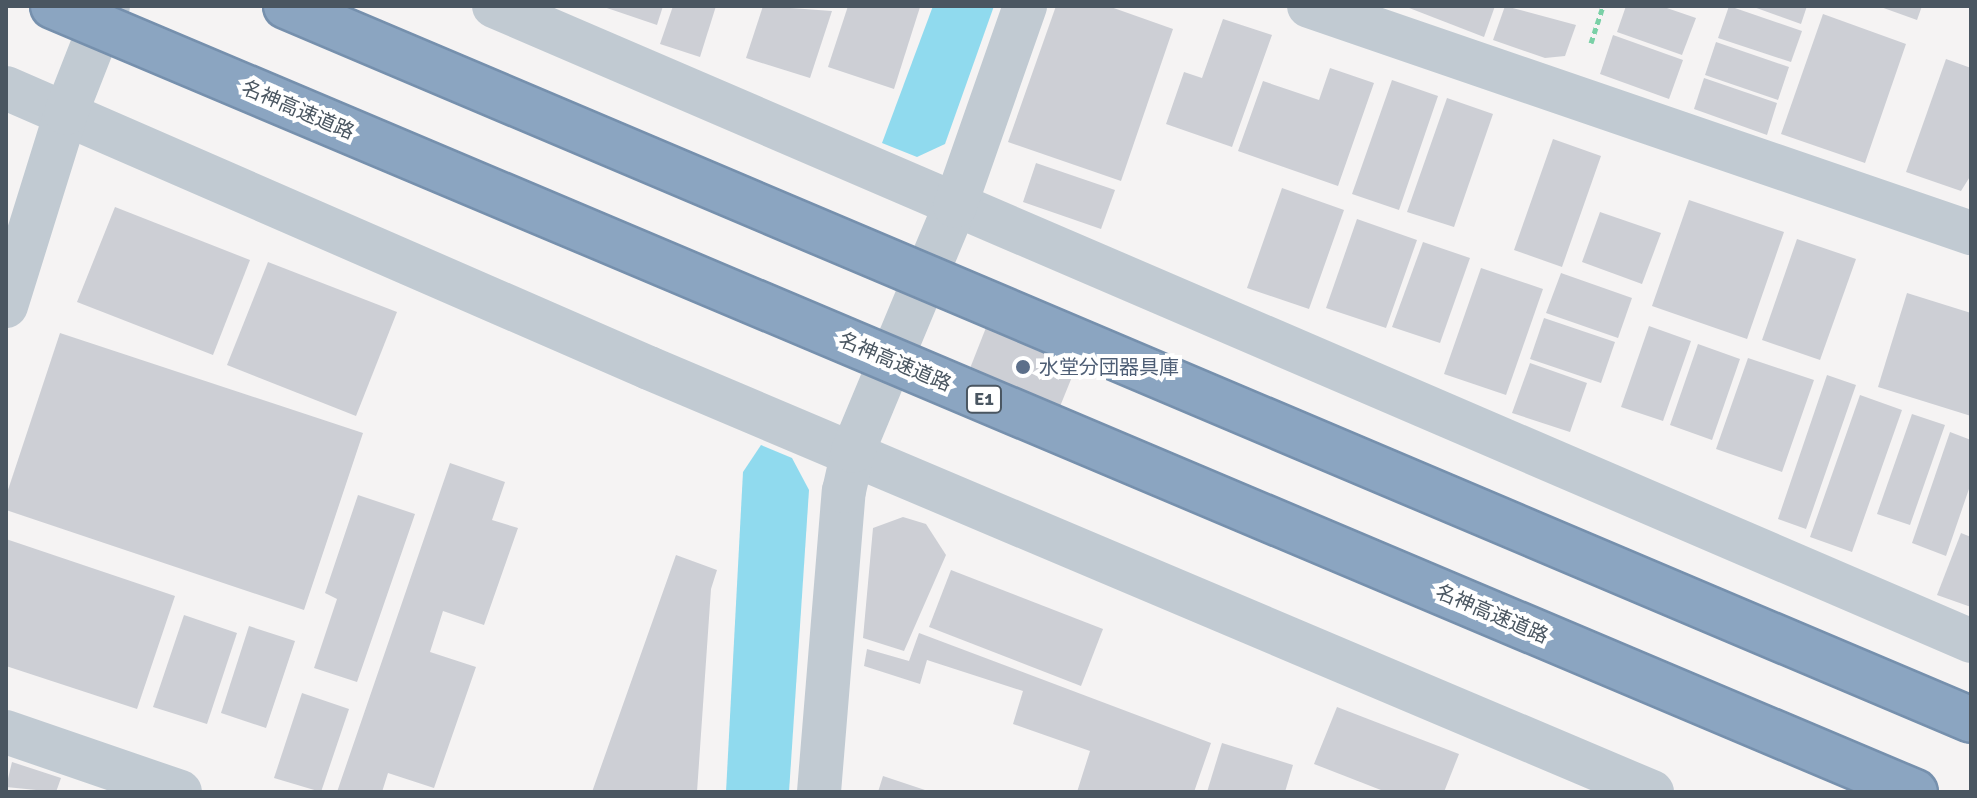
<!DOCTYPE html>
<meta charset="utf-8">
<style>
body{margin:0}
#map{position:relative;width:1977px;height:798px;overflow:hidden;background:#f5f3f3;font-family:Signika,"Noto Sans JP",sans-serif}
div>[style]{position:absolute}
[style*='--x']{left:calc(var(--x)*1px);top:calc(var(--y)*1px);width:calc(var(--w)*1px);rotate:calc(var(--a)*1deg)}
.water>*{inset:0;background:#90daee}
.building>*{inset:0;background:#cdcfd5}
.path>*{height:5px;margin-top:-2.5px;transform-origin:0;background:repeating-linear-gradient(90deg,#7ad0a6 0 6px,transparent 0 10px)}
.minor>*{height:44px;margin:-22px;padding:0 22px;transform-origin:22px;border-radius:22px;background:#c1cad2}
.bridges{filter:drop-shadow(2px 0 #7690ad) drop-shadow(-2px 0 #7690ad) drop-shadow(0 2px #7690ad) drop-shadow(0 -2px #7690ad)}
.motorway-bridge>*{height:44px;margin:-22px;padding:0 22px;transform-origin:22px;border-radius:22px;background:#8ba5c1}
.dots>*{width:22px;height:22px;translate:-50% -50%;box-sizing:border-box;border:4px solid #fff;border-radius:50%}
span{translate:-50% -50%;white-space:nowrap;text-align:center;line-height:1.15;-webkit-text-stroke:8px #fff;paint-order:stroke}
.shield-label span{padding:2px 6px;background:#fff;border:2px solid;border-radius:6px;-webkit-text-stroke-width:0}
.shield-label{font-size:18px;color:#4a5661;font-weight:700}
.street-label{font-size:20px;color:#4a5661}
.service-label{font-size:20px;color:#4e5e75}
.left{translate:0 -50%;text-align:left}
.frame{position:absolute;inset:0;border:8px solid #4a5661;pointer-events:none}
</style>
<div id="map">
<div class="water">
<i style="clip-path:polygon(933px 6px,994px 6px,945px 144px,917px 157px,882px 143px)"></i>
<i style="clip-path:polygon(761px 445px,792px 458px,809px 490px,789px 792px,726px 792px,743px 472px)"></i>
</div>
<div class="building">
<i style="clip-path:polygon(601px 6px,663px 6px,657px 25px)"></i>
<i style="clip-path:polygon(673px 6px,716px 6px,700px 57px,660px 44px)"></i>
<i style="clip-path:polygon(763px 6px,832px 11px,810px 78px,746px 58px)"></i>
<i style="clip-path:polygon(848px 6px,920px 7px,894px 89px,828px 67px)"></i>
<i style="clip-path:polygon(1056px 6px,1108px 6px,1173px 29px,1121px 181px,1008px 142px)"></i>
<i style="clip-path:polygon(1404px 6px,1495px 6px,1484px 37px)"></i>
<i style="clip-path:polygon(1505px 6px,1576px 25px,1565px 56px,1545px 58px,1493px 40px)"></i>
<i style="clip-path:polygon(1626px 6px,1661px 6px,1696px 18px,1682px 55px,1617px 32px)"></i>
<i style="clip-path:polygon(1729px 6px,1802px 31px,1791px 62px,1718px 38px)"></i>
<i style="clip-path:polygon(1751px 6px,1807px 6px,1801px 24px)"></i>
<i style="clip-path:polygon(1878px 6px,1922px 6px,1917px 20px)"></i>
<i style="clip-path:polygon(1823px 14px,1906px 44px,1865px 163px,1781px 134px)"></i>
<i style="clip-path:polygon(1223px 19px,1272px 35px,1232px 147px,1166px 124px,1184px 72px,1202px 78px)"></i>
<i style="clip-path:polygon(1613px 35px,1683px 60px,1669px 99px,1600px 74px)"></i>
<i style="clip-path:polygon(1716px 42px,1789px 67px,1778px 100px,1705px 75px)"></i>
<i style="clip-path:polygon(1946px 59px,1971px 68px,1971px 175px,1961px 191px,1906px 172px)"></i>
<i style="clip-path:polygon(1330px 68px,1374px 83px,1338px 186px,1238px 151px,1263px 81px,1319px 100px)"></i>
<i style="clip-path:polygon(1704px 78px,1777px 103px,1767px 135px,1694px 109px)"></i>
<i style="clip-path:polygon(1392px 80px,1438px 96px,1399px 210px,1352px 194px)"></i>
<i style="clip-path:polygon(1447px 98px,1493px 114px,1454px 227px,1407px 212px)"></i>
<i style="clip-path:polygon(1553px 139px,1601px 156px,1562px 267px,1514px 250px)"></i>
<i style="clip-path:polygon(1036px 163px,1115px 190px,1101px 229px,1023px 202px)"></i>
<i style="clip-path:polygon(1282px 188px,1344px 210px,1309px 309px,1247px 288px)"></i>
<i style="clip-path:polygon(1689px 200px,1784px 232px,1747px 339px,1652px 306px)"></i>
<i style="clip-path:polygon(115px 207px,250px 260px,213px 355px,77px 302px)"></i>
<i style="clip-path:polygon(1600px 212px,1661px 233px,1642px 284px,1582px 262px)"></i>
<i style="clip-path:polygon(1357px 219px,1417px 240px,1386px 328px,1326px 308px)"></i>
<i style="clip-path:polygon(1797px 239px,1856px 259px,1820px 360px,1762px 340px)"></i>
<i style="clip-path:polygon(1423px 242px,1470px 258px,1440px 343px,1392px 327px)"></i>
<i style="clip-path:polygon(268px 262px,397px 312px,356px 416px,227px 365px)"></i>
<i style="clip-path:polygon(1481px 268px,1543px 289px,1506px 395px,1444px 374px)"></i>
<i style="clip-path:polygon(1561px 273px,1632px 298px,1618px 338px,1546px 313px)"></i>
<i style="clip-path:polygon(1000px 292px,1091px 330px,1046px 441px,956px 404px)"></i>
<i style="clip-path:polygon(1907px 293px,1971px 313px,1971px 416px,1878px 387px)"></i>
<i style="clip-path:polygon(1544px 318px,1615px 342px,1601px 383px,1530px 359px)"></i>
<i style="clip-path:polygon(1649px 326px,1691px 341px,1663px 421px,1621px 407px)"></i>
<i style="clip-path:polygon(60px 333px,363px 433px,304px 610px,6px 510px,6px 496px)"></i>
<i style="clip-path:polygon(1698px 344px,1740px 359px,1712px 440px,1670px 425px)"></i>
<i style="clip-path:polygon(1748px 358px,1814px 380px,1782px 472px,1716px 449px)"></i>
<i style="clip-path:polygon(1530px 363px,1587px 383px,1570px 432px,1512px 413px)"></i>
<i style="clip-path:polygon(1827px 375px,1856px 385px,1806px 529px,1778px 519px)"></i>
<i style="clip-path:polygon(1860px 395px,1902px 410px,1852px 552px,1810px 537px)"></i>
<i style="clip-path:polygon(1912px 414px,1945px 425px,1910px 525px,1877px 514px)"></i>
<i style="clip-path:polygon(1950px 432px,1971px 440px,1971px 483px,1946px 556px,1912px 543px)"></i>
<i style="clip-path:polygon(450px 463px,505px 482px,492px 520px,518px 528px,484px 625px,443px 611px,430px 652px,476px 667px,434px 788px,388px 773px,382px 792px,337px 792px)"></i>
<i style="clip-path:polygon(358px 495px,415px 514px,357px 682px,314px 668px,337px 599px,325px 593px)"></i>
<i style="clip-path:polygon(903px 517px,926px 524px,946px 555px,904px 651px,863px 638px,873px 528px)"></i>
<i style="clip-path:polygon(1961px 533px,1971px 537px,1971px 607px,1937px 595px)"></i>
<i style="clip-path:polygon(6px 539px,175px 596px,137px 709px,6px 666px)"></i>
<i style="clip-path:polygon(676px 555px,717px 570px,711px 589px,697px 792px,592px 792px)"></i>
<i style="clip-path:polygon(951px 570px,1103px 629px,1081px 686px,929px 627px)"></i>
<i style="clip-path:polygon(184px 615px,237px 633px,207px 724px,153px 707px)"></i>
<i style="clip-path:polygon(249px 626px,295px 641px,266px 728px,221px 713px)"></i>
<i style="clip-path:polygon(919px 633px,1211px 743px,1194px 792px,1077px 792px,1090px 751px,1013px 724px,1023px 691px,927px 660px,920px 684px,864px 666px,867px 649px,909px 661px)"></i>
<i style="clip-path:polygon(302px 693px,349px 709px,321px 792px,274px 778px)"></i>
<i style="clip-path:polygon(1337px 707px,1459px 754px,1444px 792px,1386px 792px,1314px 764px)"></i>
<i style="clip-path:polygon(1222px 743px,1293px 765px,1285px 792px,1207px 792px)"></i>
<i style="clip-path:polygon(12px 762px,61px 778px,56px 792px,6px 787px)"></i>
<i style="clip-path:polygon(883px 776px,928px 791px,928px 792px,878px 792px)"></i>
</div>
<div class="path">
<i style="--x:1591;--y:43;--w:39;--a:-72"></i>
</div>
<div class="minor">
<i style="--x:494;--y:6;--w:1608;--a:23.26"></i>
<i style="--x:1309;--y:6;--w:700;--a:18.93"></i>
<i style="--x:6;--y:88;--w:701;--a:23.53"></i>
<i style="--x:649;--y:368;--w:1089;--a:22.92"></i>
<i style="--x:6;--y:306;--w:202;--a:-72.7"></i>
<i style="--x:66;--y:113;--w:115;--a:-68.6"></i>
<i style="--x:6;--y:732;--w:184;--a:19"></i>
<i style="--x:819;--y:792;--w:302;--a:-85.3"></i>
<i style="--x:844;--y:491;--w:41;--a:-77.3"></i>
<i style="--x:853;--y:451;--w:265;--a:-67.4"></i>
<i style="--x:955;--y:206;--w:212;--a:-70.7"></i>
</div>
<div class="bridges">
<div class="motorway-bridge">
<i style="--x:53;--y:6;--w:2021;--a:22.89"></i>
<i style="--x:286;--y:6;--w:1830;--a:22.96"></i>
</div>
</div>
<div class="dots">
<i style="left:1023px;top:367px;background:#5c6f8a"></i>
</div>
<div class="shield-label">
<span style="left:984px;top:399px">E1</span>
</div>
<div class="street-label">
<span style="left:298px;top:110px;rotate:23deg">名神高速道路</span>
<span style="left:895px;top:362px;rotate:23deg">名神高速道路</span>
<span style="left:1492px;top:614px;rotate:23deg">名神高速道路</span>
</div>
<div class="service-label">
<span class="left" style="left:1039px;top:367px">水堂分団器具庫</span>
</div>
<div class="frame"></div>
</div>
